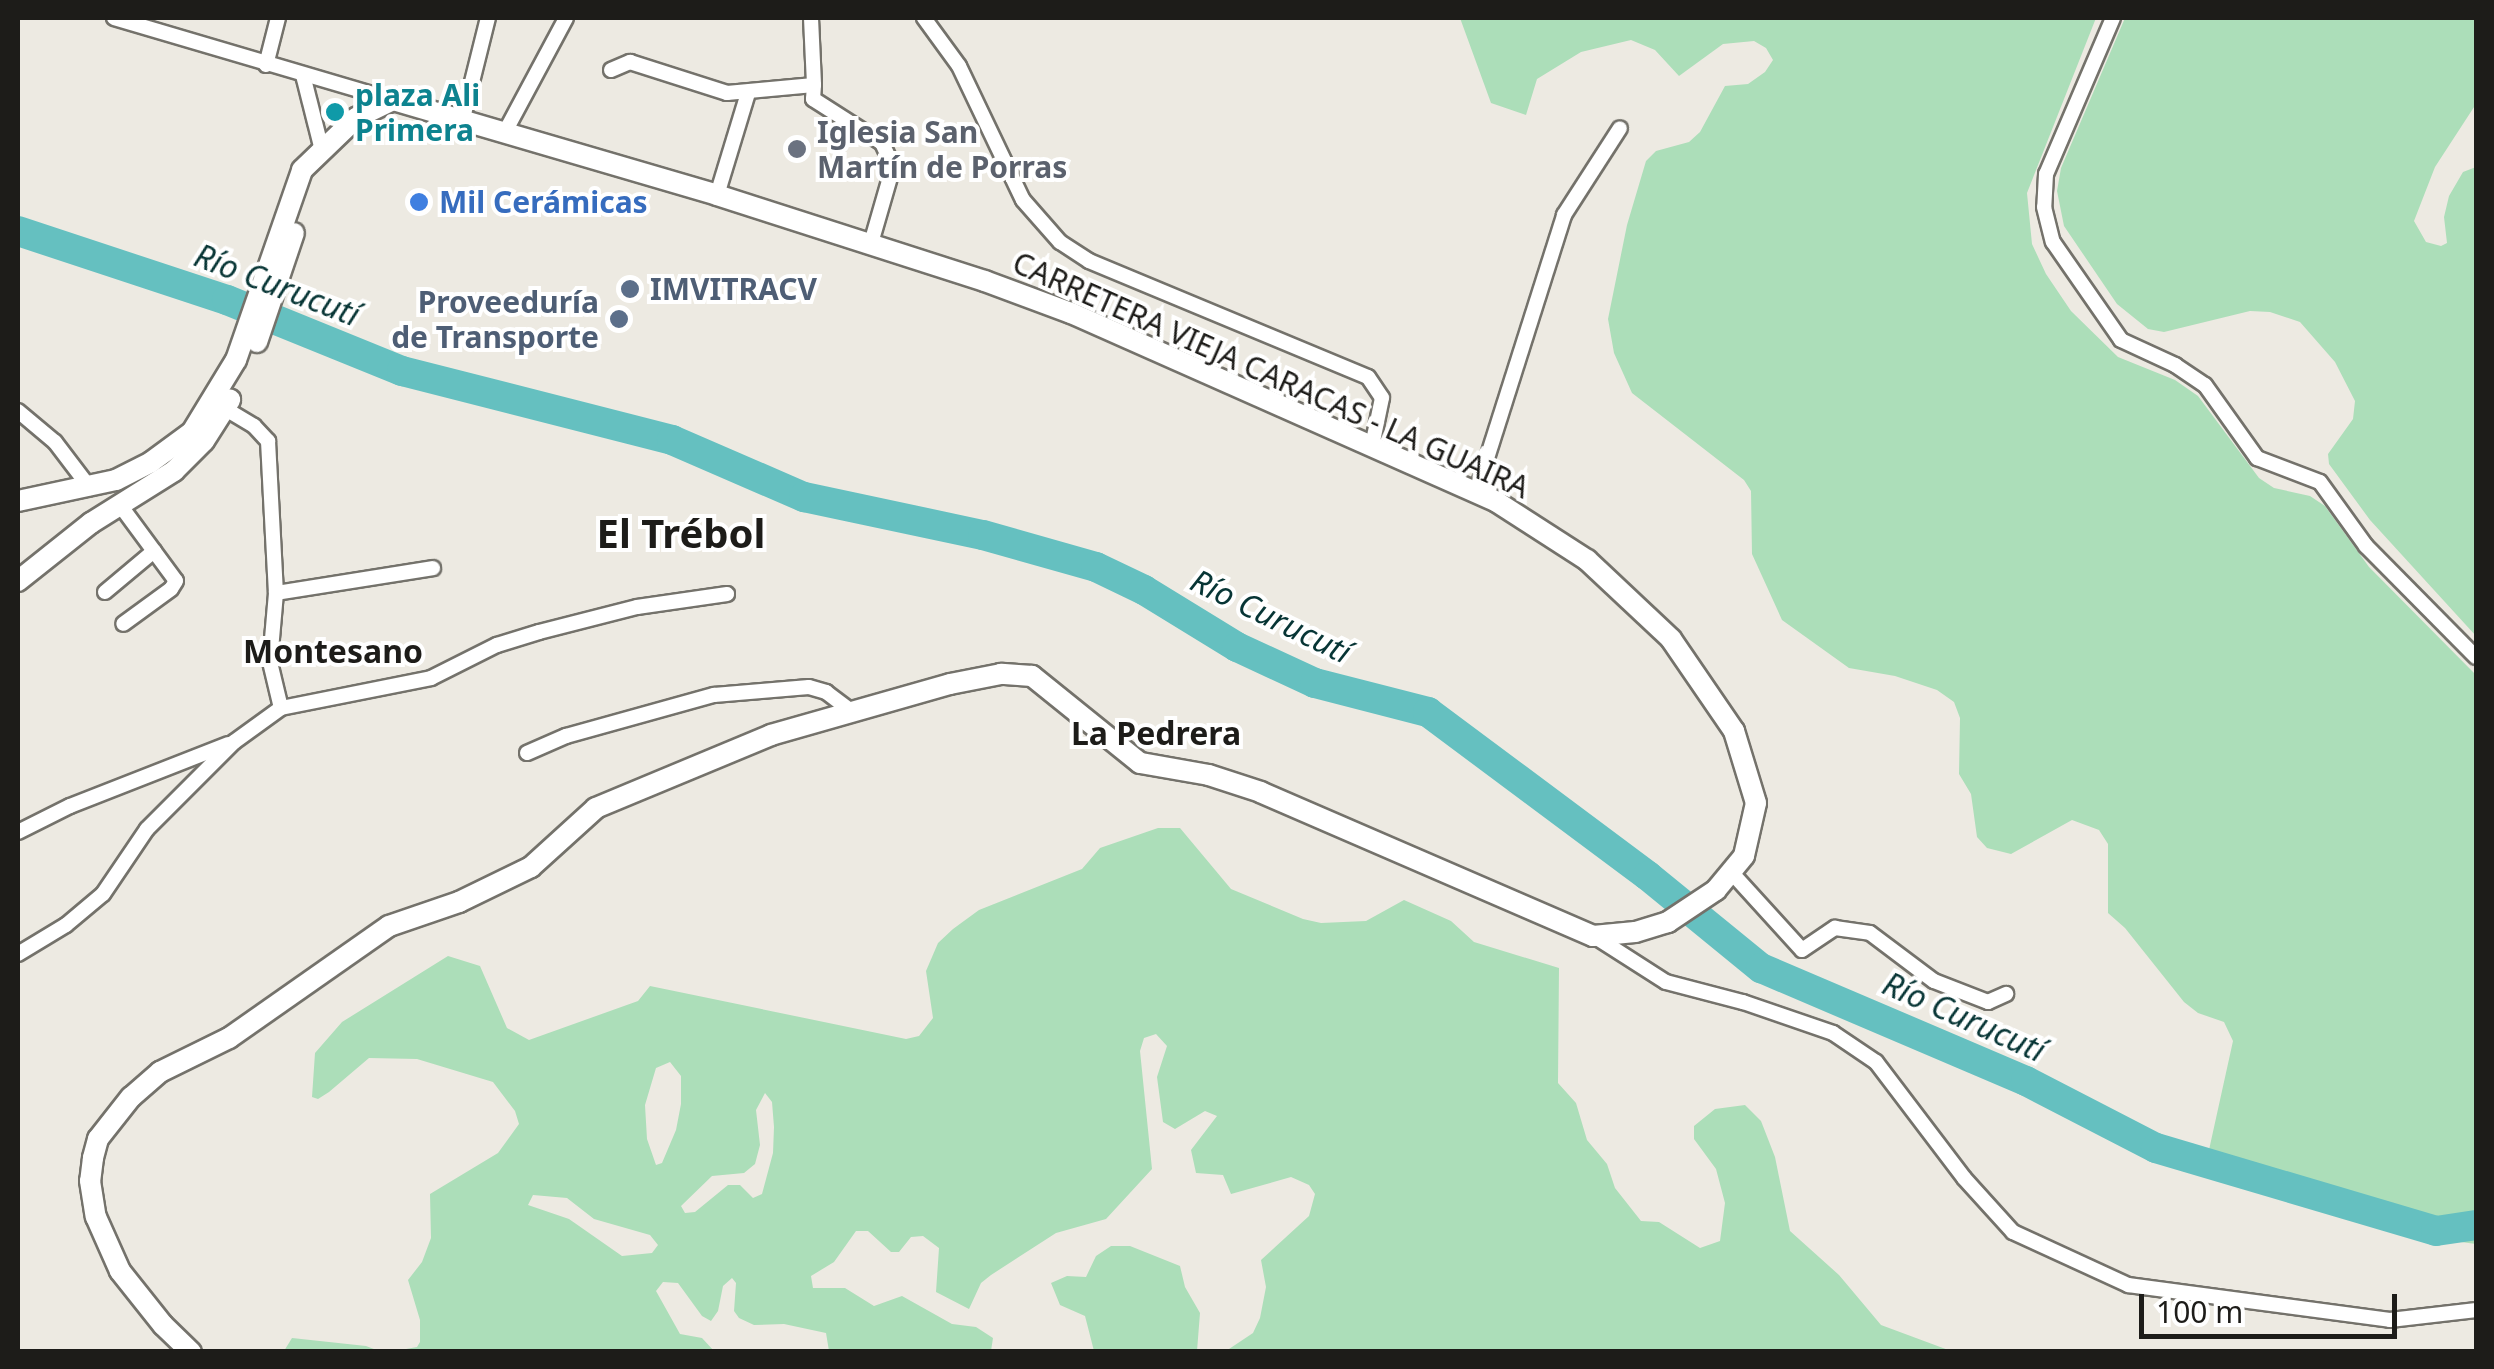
<!DOCTYPE html>
<meta charset="utf-8">
<style>
body{margin:0}
#map{position:relative;width:2494px;height:1369px;overflow:hidden;background:#edeae2;font-family:"Noto Sans",sans-serif}
div>[style]{position:absolute}
[style*='--x']{left:calc(var(--x)*1px);top:calc(var(--y)*1px);width:calc(var(--w)*1px);rotate:calc(var(--a)*1deg)}
.green>*{inset:0;background:#acdeb9}
.river>*{height:30px;margin:-15px;padding:0 15px;transform-origin:15px;border-radius:15px;background:#65c0c0}
.roads{filter:drop-shadow(2px 0 #74726b) drop-shadow(-2px 0 #74726b) drop-shadow(0 2px #74726b) drop-shadow(0 -2px #74726b)}
.street>*{height:14px;margin:-7px;padding:0 7px;transform-origin:7px;border-radius:7px;background:#fff}
.secondary>*{height:20px;margin:-10px;padding:0 10px;transform-origin:10px;border-radius:10px;background:#fff}
.dots>*{width:28px;height:28px;translate:-50% -50%;box-sizing:border-box;border:5px solid #fff;border-radius:50%}
span{translate:-50% -50%;white-space:nowrap;text-align:center;line-height:1.15;-webkit-text-stroke:8px #fff;paint-order:stroke}
.culture-label{font-size:30px;color:#0d838f;font-weight:700}
.left{translate:0 -50%;text-align:left}
.worship-label{font-size:30px;color:#5b616d;font-weight:700}
.shop-label{font-size:30px;color:#366cbe;font-weight:700}
.service-label{font-size:30px;color:#4e5e75;font-weight:700}
.right{translate:-100% -50%;text-align:right}
.street-label{font-size:30px;color:#1d1c19}
.water-label{font-size:32px;color:#073535;font-style:italic}
.neighbourhood-label{font-size:32px;color:#1d1c19;font-weight:700}
.district-label{font-size:40px;color:#1d1c19;font-weight:700}
.frame{position:absolute;inset:0;border:20px solid #1d1c19;pointer-events:none}
.scale{position:absolute;left:2139px;top:1294px;width:258px;height:45px;box-sizing:border-box;border:5px solid #1d1c19;border-top:0;padding-left:12px;font-size:30px;line-height:35px;white-space:nowrap;color:#1d1c19;-webkit-text-stroke:8px #fff;paint-order:stroke}
</style>
<div id="map">
<div class="green">
<i style="clip-path:polygon(1460px 18px,2096px 18px,2027px 193px,2032px 244px,2046px 274px,2071px 311px,2118px 357px,2175px 380px,2198px 396px,2259px 478px,2274px 488px,2310px 496px,2325px 506px,2369px 567px,2476px 675px,2476px 1244px,2394px 1233px,2361px 1215px,2312px 1204px,2270px 1184px,2242px 1178px,2207px 1159px,2233px 1041px,2224px 1022px,2198px 1013px,2184px 1002px,2125px 928px,2108px 913px,2108px 844px,2099px 830px,2072px 820px,2011px 854px,1987px 848px,1977px 837px,1971px 794px,1959px 774px,1960px 718px,1954px 702px,1937px 690px,1895px 676px,1849px 668px,1782px 620px,1752px 554px,1751px 491px,1744px 480px,1632px 393px,1614px 353px,1608px 319px,1627px 225px,1646px 161px,1656px 151px,1689px 142px,1700px 132px,1725px 86px,1748px 84px,1765px 72px,1773px 60px,1766px 48px,1754px 41px,1723px 44px,1679px 76px,1655px 50px,1631px 40px,1581px 52px,1537px 79px,1526px 115px,1491px 103px)"></i>
<i style="clip-path:polygon(2125px 18px,2476px 18px,2476px 104px,2435px 167px,2414px 221px,2426px 242px,2441px 246px,2447px 243px,2444px 217px,2449px 196px,2463px 172px,2476px 167px,2476px 636px,2370px 520px,2329px 464px,2328px 454px,2353px 419px,2355px 401px,2335px 362px,2300px 322px,2270px 312px,2250px 311px,2164px 332px,2148px 329px,2117px 304px,2064px 226px,2057px 191px,2061px 168px)"></i>
<i style="clip-path:polygon(evenodd,1158px 828px,1180px 828px,1231px 889px,1303px 919px,1321px 923px,1366px 921px,1404px 900px,1451px 921px,1474px 942px,1559px 968px,1558px 1083px,1576px 1103px,1587px 1140px,1607px 1164px,1615px 1188px,1641px 1221px,1659px 1222px,1700px 1248px,1720px 1241px,1725px 1203px,1716px 1169px,1694px 1139px,1694px 1126px,1715px 1109px,1745px 1105px,1761px 1121px,1775px 1157px,1790px 1231px,1839px 1275px,1881px 1325px,1951px 1351px,1226px 1351px,1253px 1333px,1260px 1318px,1266px 1287px,1261px 1260px,1309px 1216px,1315px 1194px,1309px 1185px,1291px 1177px,1231px 1194px,1223px 1175px,1196px 1173px,1191px 1150px,1217px 1116px,1205px 1111px,1175px 1129px,1163px 1122px,1157px 1077px,1167px 1046px,1156px 1034px,1144px 1038px,1140px 1051px,1152px 1169px,1106px 1219px,1056px 1233px,991px 1275px,981px 1283px,969px 1309px,936px 1292px,939px 1248px,923px 1236px,911px 1237px,899px 1252px,891px 1252px,868px 1231px,856px 1231px,834px 1262px,811px 1276px,813px 1288px,845px 1288px,874px 1306px,902px 1296px,952px 1324px,976px 1327px,993px 1338px,991px 1351px,829px 1351px,826px 1333px,784px 1324px,754px 1325px,739px 1318px,734px 1311px,736px 1283px,732px 1278px,723px 1286px,718px 1311px,711px 1321px,702px 1316px,678px 1283px,663px 1282px,656px 1291px,680px 1334px,702px 1338px,714px 1351px,395px 1351px,417px 1347px,420px 1342px,420px 1320px,408px 1280px,422px 1262px,431px 1238px,430px 1194px,498px 1153px,519px 1124px,515px 1111px,493px 1082px,417px 1059px,369px 1058px,329px 1092px,318px 1099px,312px 1097px,315px 1053px,342px 1022px,448px 956px,480px 966px,507px 1028px,529px 1040px,638px 1001px,650px 986px,906px 1039px,919px 1036px,933px 1018px,926px 971px,938px 943px,953px 929px,979px 910px,1082px 869px,1100px 848px,1158px 828px,670px 1062px,681px 1076px,681px 1104px,676px 1130px,662px 1163px,656px 1165px,647px 1139px,645px 1105px,656px 1068px,670px 1062px,1158px 828px,765px 1093px,772px 1102px,774px 1127px,773px 1153px,762px 1194px,753px 1198px,740px 1185px,728px 1185px,695px 1212px,685px 1213px,681px 1206px,712px 1176px,744px 1173px,755px 1164px,760px 1145px,756px 1110px,765px 1093px,1158px 828px,533px 1195px,567px 1198px,594px 1219px,650px 1235px,658px 1245px,652px 1253px,622px 1256px,569px 1219px,528px 1205px,533px 1195px)"></i>
<i style="clip-path:polygon(1111px 1246px,1130px 1246px,1180px 1266px,1185px 1287px,1200px 1313px,1197px 1351px,1094px 1351px,1085px 1316px,1060px 1305px,1051px 1283px,1067px 1276px,1086px 1277px,1096px 1256px)"></i>
<i style="clip-path:polygon(292px 1338px,366px 1346px,379px 1351px,284px 1351px)"></i>
</div>
<div class="river">
<i style="--x:18;--y:231;--w:220;--a:18.3"></i>
<i style="--x:227;--y:300;--w:189;--a:22.1"></i>
<i style="--x:402;--y:371;--w:279;--a:14.3"></i>
<i style="--x:672;--y:440;--w:144;--a:23.4"></i>
<i style="--x:804;--y:497;--w:183;--a:12"></i>
<i style="--x:983;--y:535;--w:117;--a:15.8"></i>
<i style="--x:1096;--y:567;--w:53;--a:25.6"></i>
<i style="--x:1144;--y:590;--w:109;--a:31.5"></i>
<i style="--x:1237;--y:647;--w:86;--a:24.8"></i>
<i style="--x:1315;--y:683;--w:117;--a:14.4"></i>
<i style="--x:1428;--y:712;--w:274;--a:36.7"></i>
<i style="--x:1648;--y:876;--w:146;--a:39.2"></i>
<i style="--x:1761;--y:968;--w:288;--a:23.1"></i>
<i style="--x:2026;--y:1081;--w:146;--a:27.3"></i>
<i style="--x:2156;--y:1148;--w:292;--a:16.5"></i>
<i style="--x:2436;--y:1231;--w:40;--a:-8.5"></i>
</div>
<div class="roads">
<div class="street">
<i style="--x:114;--y:18;--w:290;--a:16.4"></i>
<i style="--x:811;--y:18;--w:67;--a:87.4"></i>
<i style="--x:924;--y:18;--w:59;--a:53.9"></i>
<i style="--x:959;--y:66;--w:148;--a:64.5"></i>
<i style="--x:1023;--y:200;--w:56;--a:48.6"></i>
<i style="--x:1060;--y:242;--w:35;--a:33"></i>
<i style="--x:1089;--y:261;--w:302;--a:22.6"></i>
<i style="--x:1368;--y:377;--w:25;--a:56"></i>
<i style="--x:1382;--y:398;--w:49;--a:101.8"></i>
<i style="--x:2113;--y:18;--w:170;--a:113.2"></i>
<i style="--x:2046;--y:174;--w:33;--a:93"></i>
<i style="--x:2044;--y:207;--w:36;--a:76"></i>
<i style="--x:2053;--y:242;--w:119;--a:55.2"></i>
<i style="--x:2121;--y:340;--w:60;--a:24.8"></i>
<i style="--x:2175;--y:365;--w:36;--a:34"></i>
<i style="--x:2205;--y:385;--w:90;--a:54.5"></i>
<i style="--x:2257;--y:458;--w:67;--a:20.9"></i>
<i style="--x:2320;--y:482;--w:79;--a:54.3"></i>
<i style="--x:2366;--y:546;--w:156;--a:45.3"></i>
<i style="--x:266;--y:65;--w:49;--a:-75.7"></i>
<i style="--x:611;--y:70;--w:21;--a:-23"></i>
<i style="--x:630;--y:62;--w:102;--a:17.7"></i>
<i style="--x:727;--y:93;--w:87;--a:-5.3"></i>
<i style="--x:814;--y:85;--w:14;--a:94"></i>
<i style="--x:813;--y:99;--w:82;--a:32.5"></i>
<i style="--x:882;--y:143;--w:26;--a:65"></i>
<i style="--x:893;--y:167;--w:79;--a:106.1"></i>
<i style="--x:303;--y:75;--w:77;--a:75.8"></i>
<i style="--x:463;--y:118;--w:103;--a:-76"></i>
<i style="--x:505;--y:132;--w:129;--a:-61.8"></i>
<i style="--x:717;--y:195;--w:107;--a:-73.1"></i>
<i style="--x:219;--y:405;--w:41;--a:31"></i>
<i style="--x:254;--y:426;--w:21;--a:47"></i>
<i style="--x:268;--y:441;--w:152;--a:87"></i>
<i style="--x:276;--y:593;--w:69;--a:95"></i>
<i style="--x:270;--y:662;--w:47;--a:76.6"></i>
<i style="--x:281;--y:708;--w:153;--a:-11.3"></i>
<i style="--x:431;--y:678;--w:74;--a:-26.6"></i>
<i style="--x:497;--y:645;--w:44;--a:-17.2"></i>
<i style="--x:539;--y:632;--w:101;--a:-14.3"></i>
<i style="--x:637;--y:607;--w:91;--a:-8.2"></i>
<i style="--x:18;--y:411;--w:48;--a:40"></i>
<i style="--x:55;--y:442;--w:58;--a:52.7"></i>
<i style="--x:1476;--y:493;--w:292;--a:-72.4"></i>
<i style="--x:1564;--y:215;--w:103;--a:-57.2"></i>
<i style="--x:120;--y:505;--w:94;--a:53.6"></i>
<i style="--x:176;--y:581;--w:9;--a:122"></i>
<i style="--x:171;--y:589;--w:59;--a:143.9"></i>
<i style="--x:105;--y:592;--w:64;--a:-39.9"></i>
<i style="--x:276;--y:593;--w:159;--a:-9"></i>
<i style="--x:527;--y:753;--w:43;--a:-23.6"></i>
<i style="--x:566;--y:736;--w:154;--a:-15.5"></i>
<i style="--x:714;--y:695;--w:95;--a:-4.8"></i>
<i style="--x:809;--y:687;--w:18;--a:16"></i>
<i style="--x:826;--y:692;--w:30;--a:37"></i>
<i style="--x:18;--y:832;--w:58;--a:-26.6"></i>
<i style="--x:70;--y:806;--w:170;--a:-21.4"></i>
<i style="--x:1732;--y:873;--w:104;--a:47.7"></i>
<i style="--x:1802;--y:950;--w:40;--a:-34"></i>
<i style="--x:1835;--y:928;--w:35;--a:8"></i>
<i style="--x:1870;--y:933;--w:80;--a:36.9"></i>
<i style="--x:1934;--y:981;--w:58;--a:21.3"></i>
<i style="--x:1988;--y:1002;--w:20;--a:-24"></i>
<i style="--x:1594;--y:936;--w:85;--a:32.6"></i>
<i style="--x:1666;--y:982;--w:80;--a:14.6"></i>
<i style="--x:1743;--y:1002;--w:95;--a:19"></i>
<i style="--x:1833;--y:1033;--w:52;--a:34"></i>
<i style="--x:1876;--y:1062;--w:146;--a:52.8"></i>
<i style="--x:1964;--y:1178;--w:73;--a:47.8"></i>
<i style="--x:2013;--y:1232;--w:127;--a:24.7"></i>
<i style="--x:2128;--y:1285;--w:264;--a:7.6"></i>
<i style="--x:2390;--y:1320;--w:87;--a:-6.6"></i>
<i style="--x:18;--y:954;--w:56;--a:-31.1"></i>
<i style="--x:66;--y:925;--w:48;--a:-40"></i>
<i style="--x:103;--y:894;--w:78;--a:-55.9"></i>
<i style="--x:147;--y:829;--w:123;--a:-45"></i>
<i style="--x:234;--y:742;--w:58;--a:-35.9"></i>
</div>
<div class="secondary">
<i style="--x:257;--y:342;--w:115;--a:-71.3"></i>
<i style="--x:18;--y:501;--w:100;--a:-12.1"></i>
<i style="--x:116;--y:480;--w:39;--a:-27"></i>
<i style="--x:151;--y:462;--w:51;--a:-36.2"></i>
<i style="--x:192;--y:432;--w:84;--a:-58.6"></i>
<i style="--x:236;--y:360;--w:201;--a:-70.8"></i>
<i style="--x:302;--y:170;--w:75;--a:-43.9"></i>
<i style="--x:356;--y:118;--w:41;--a:-25.9"></i>
<i style="--x:393;--y:100;--w:338;--a:16.3"></i>
<i style="--x:717;--y:195;--w:281;--a:17.8"></i>
<i style="--x:985;--y:281;--w:92;--a:20.4"></i>
<i style="--x:1071;--y:313;--w:466;--a:23.9"></i>
<i style="--x:1497;--y:502;--w:107;--a:32.8"></i>
<i style="--x:1587;--y:560;--w:115;--a:43.2"></i>
<i style="--x:1671;--y:639;--w:112;--a:55.6"></i>
<i style="--x:1734;--y:731;--w:75;--a:73"></i>
<i style="--x:1756;--y:803;--w:54;--a:102.8"></i>
<i style="--x:1744;--y:856;--w:44;--a:129.5"></i>
<i style="--x:1716;--y:890;--w:58;--a:146.3"></i>
<i style="--x:1668;--y:922;--w:34;--a:163"></i>
<i style="--x:1635;--y:932;--w:42;--a:174.6"></i>
<i style="--x:1593;--y:936;--w:362;--a:-156.6"></i>
<i style="--x:1261;--y:792;--w:55;--a:-161.9"></i>
<i style="--x:1209;--y:775;--w:70;--a:-170.1"></i>
<i style="--x:1140;--y:763;--w:139;--a:-141.1"></i>
<i style="--x:1032;--y:676;--w:31;--a:-176"></i>
<i style="--x:1001;--y:674;--w:52;--a:168.9"></i>
<i style="--x:950;--y:684;--w:186;--a:164.1"></i>
<i style="--x:771;--y:735;--w:190;--a:157.4"></i>
<i style="--x:596;--y:808;--w:88;--a:137.8"></i>
<i style="--x:531;--y:867;--w:80;--a:154.1"></i>
<i style="--x:459;--y:902;--w:74;--a:161.1"></i>
<i style="--x:389;--y:926;--w:195;--a:145"></i>
<i style="--x:229;--y:1038;--w:77;--a:153.8"></i>
<i style="--x:160;--y:1072;--w:38;--a:139"></i>
<i style="--x:131;--y:1097;--w:53;--a:128.2"></i>
<i style="--x:98;--y:1139;--w:20;--a:105"></i>
<i style="--x:93;--y:1158;--w:23;--a:97"></i>
<i style="--x:90;--y:1181;--w:36;--a:81"></i>
<i style="--x:96;--y:1217;--w:59;--a:66"></i>
<i style="--x:120;--y:1271;--w:69;--a:51.5"></i>
<i style="--x:163;--y:1325;--w:39;--a:44"></i>
<i style="--x:18;--y:581;--w:93;--a:-38.5"></i>
<i style="--x:91;--y:523;--w:98;--a:-32.1"></i>
<i style="--x:174;--y:471;--w:42;--a:-45"></i>
<i style="--x:204;--y:441;--w:49;--a:-57.6"></i>
</div>
</div>
<div class="dots">
<i style="left:335px;top:112px;background:#0f9aa8"></i>
<i style="left:797px;top:149px;background:#6b7280"></i>
<i style="left:419px;top:202px;background:#3f7fe0"></i>
<i style="left:630px;top:289px;background:#5c6f8a"></i>
<i style="left:619px;top:319px;background:#5c6f8a"></i>
</div>
<div class="culture-label">
<span class="left" style="left:355px;top:112px">plaza Ali<br>Primera</span>
</div>
<div class="worship-label">
<span class="left" style="left:817px;top:149px">Iglesia San<br>Martín de Porras</span>
</div>
<div class="shop-label">
<span class="left" style="left:439px;top:202px">Mil Cerámicas</span>
</div>
<div class="service-label">
<span class="left" style="left:650px;top:289px">IMVITRACV</span>
<span class="right" style="left:599px;top:319px">Proveeduría<br>de Transporte</span>
</div>
<div class="street-label">
<span style="left:1271px;top:375px;rotate:24deg">CARRETERA VIEJA CARACAS - LA GUAIRA</span>
</div>
<div class="water-label">
<span style="left:277px;top:285px;rotate:21deg">Río Curucutí</span>
<span style="left:1271px;top:616px;rotate:26deg">Río Curucutí</span>
<span style="left:1964px;top:1017px;rotate:24deg">Río Curucutí</span>
</div>
<div class="neighbourhood-label">
<span style="left:333px;top:651px">Montesano</span>
<span style="left:1156px;top:733px">La Pedrera</span>
</div>
<div class="district-label">
<span style="left:681px;top:533px">El Trébol</span>
</div>
<div class="frame"></div>
<div class="scale">100 m</div>
</div>
